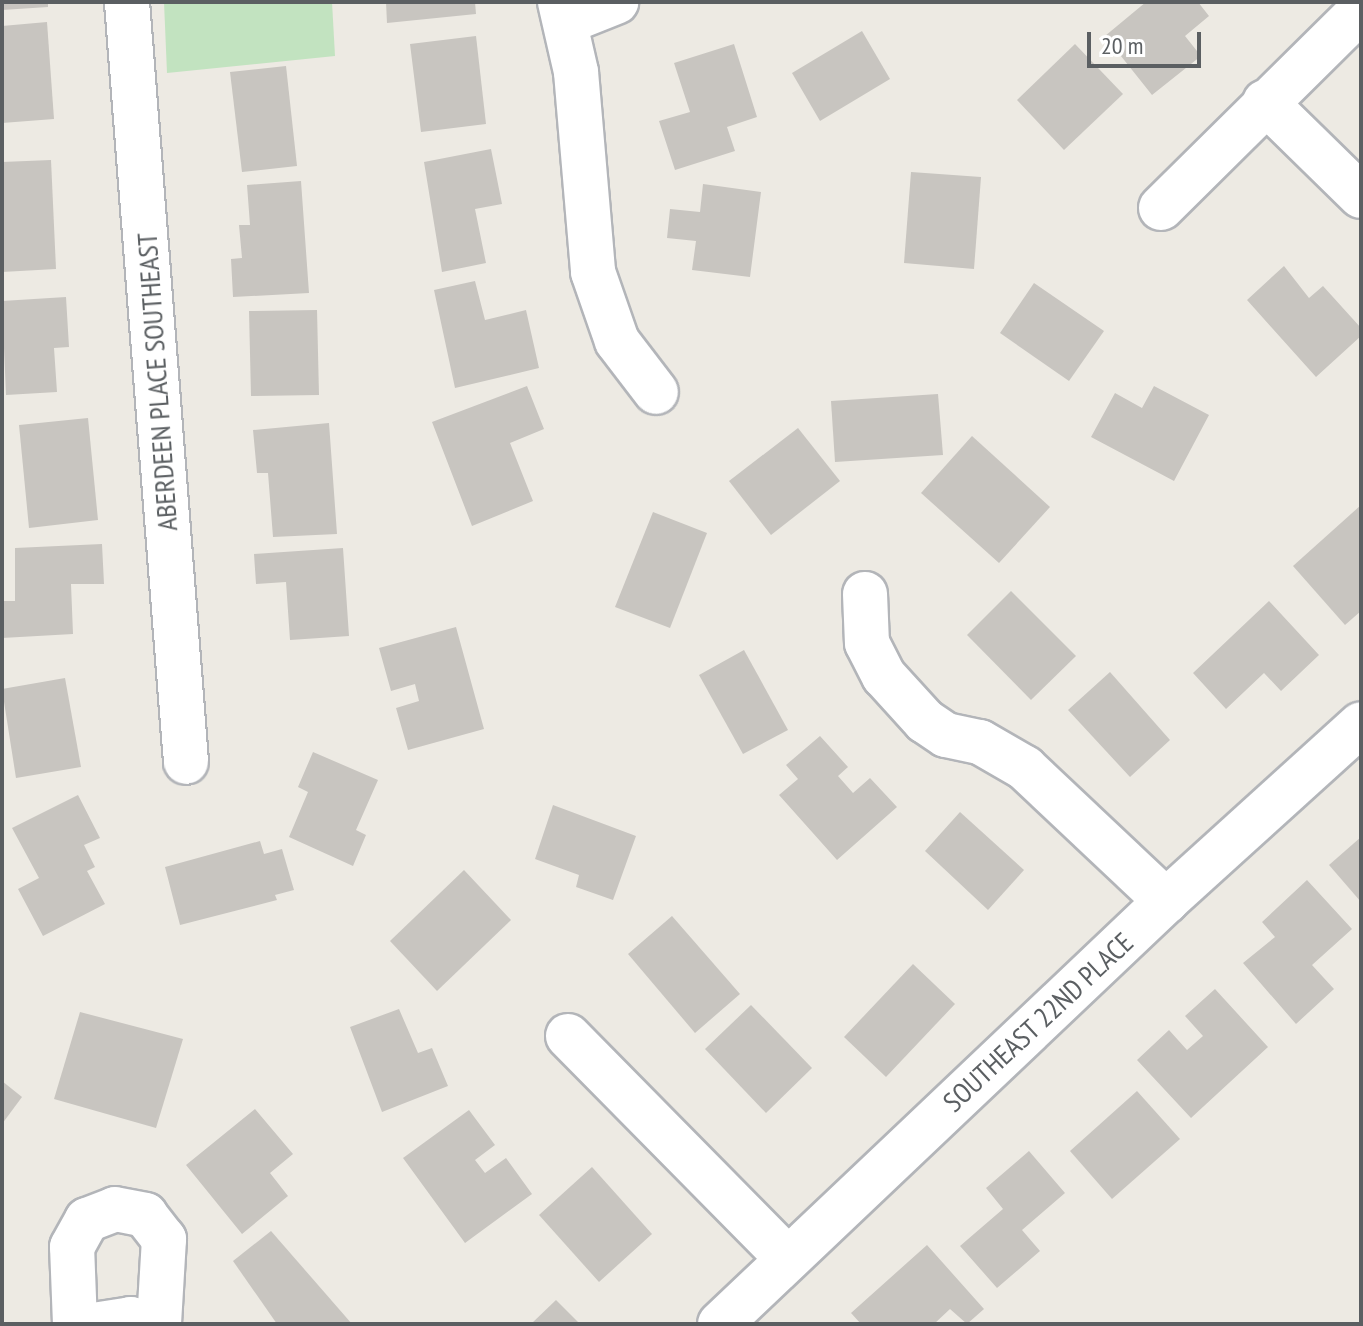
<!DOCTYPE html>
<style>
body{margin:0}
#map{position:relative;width:1363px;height:1326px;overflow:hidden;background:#edeae3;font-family:"PT Sans Narrow",sans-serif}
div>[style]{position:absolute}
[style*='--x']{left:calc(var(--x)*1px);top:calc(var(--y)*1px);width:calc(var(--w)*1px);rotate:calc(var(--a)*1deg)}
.green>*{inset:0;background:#c2e3c0}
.building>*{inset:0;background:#c8c5c0}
.roads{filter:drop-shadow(2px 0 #b3b5b9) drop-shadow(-2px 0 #b3b5b9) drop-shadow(0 2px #b3b5b9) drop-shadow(0 -2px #b3b5b9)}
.street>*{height:44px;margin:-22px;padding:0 22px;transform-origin:22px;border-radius:22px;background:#fff}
span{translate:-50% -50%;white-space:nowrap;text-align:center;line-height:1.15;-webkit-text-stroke:8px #fff;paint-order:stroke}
.street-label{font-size:28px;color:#5b5f62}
.frame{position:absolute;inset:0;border:4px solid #5b5f62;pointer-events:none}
.scale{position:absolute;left:1087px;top:32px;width:114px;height:36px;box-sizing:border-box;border:4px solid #5b5f62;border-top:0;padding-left:10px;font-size:24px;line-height:28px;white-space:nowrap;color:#5b5f62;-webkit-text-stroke:6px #fff;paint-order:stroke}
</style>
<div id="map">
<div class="green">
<i style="clip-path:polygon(164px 2px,332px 2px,335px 56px,167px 73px)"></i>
</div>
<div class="building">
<i style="clip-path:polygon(2px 2px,48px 2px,48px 7px,2px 10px)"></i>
<i style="clip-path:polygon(386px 2px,475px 2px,476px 14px,387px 23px)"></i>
<i style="clip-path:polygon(1146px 2px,1198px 2px,1209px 16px,1185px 36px,1201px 56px,1152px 95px,1105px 36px)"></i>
<i style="clip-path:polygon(47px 22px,54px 119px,2px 123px,2px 26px)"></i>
<i style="clip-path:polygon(862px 31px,890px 79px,820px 121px,792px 73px)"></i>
<i style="clip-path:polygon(476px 36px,486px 124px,421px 132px,410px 44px)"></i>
<i style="clip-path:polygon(734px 44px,757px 117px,727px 127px,735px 151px,675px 170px,659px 121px,690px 112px,674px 63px)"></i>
<i style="clip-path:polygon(1075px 44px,1123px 94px,1064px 150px,1017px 100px)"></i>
<i style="clip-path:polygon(286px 66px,297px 166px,242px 172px,230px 72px)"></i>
<i style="clip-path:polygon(491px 149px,502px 204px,475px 209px,486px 263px,442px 272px,424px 162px)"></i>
<i style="clip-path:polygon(51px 160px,56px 269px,2px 272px,2px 162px)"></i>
<i style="clip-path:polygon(911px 172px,981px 177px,974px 269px,904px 263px)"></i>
<i style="clip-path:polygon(301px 181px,309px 293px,233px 297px,231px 259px,242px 258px,239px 225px,250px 225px,247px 185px)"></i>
<i style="clip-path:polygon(703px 184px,761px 192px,750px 277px,692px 270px,696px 241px,667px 238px,670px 209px,700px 212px)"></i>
<i style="clip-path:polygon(1284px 266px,1309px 298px,1323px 286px,1361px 328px,1361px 336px,1316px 377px,1247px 300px)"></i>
<i style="clip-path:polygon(475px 281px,485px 320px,526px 310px,539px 368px,455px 388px,434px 290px)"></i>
<i style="clip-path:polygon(1034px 283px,1104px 331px,1069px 381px,1000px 333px)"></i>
<i style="clip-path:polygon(66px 297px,69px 347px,54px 348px,57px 392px,6px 395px,2px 301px)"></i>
<i style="clip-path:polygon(317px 310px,319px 395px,251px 396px,249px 311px)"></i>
<i style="clip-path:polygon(527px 386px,544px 429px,510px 443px,533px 501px,472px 526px,432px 422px)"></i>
<i style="clip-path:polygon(1154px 386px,1209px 415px,1174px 481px,1091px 437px,1115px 393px,1142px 408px)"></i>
<i style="clip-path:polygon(938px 394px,943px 455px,835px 462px,831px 401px)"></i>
<i style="clip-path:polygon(88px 418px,98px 520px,29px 528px,19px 425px)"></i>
<i style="clip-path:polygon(329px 423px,337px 534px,273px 537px,268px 473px,257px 473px,253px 430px)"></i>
<i style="clip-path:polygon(798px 428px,840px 481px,771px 535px,729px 481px)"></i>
<i style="clip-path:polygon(972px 436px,1050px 507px,999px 563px,921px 493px)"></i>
<i style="clip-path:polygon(1361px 505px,1361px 611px,1345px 625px,1293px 566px)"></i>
<i style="clip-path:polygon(653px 512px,707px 533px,670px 628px,615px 607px)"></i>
<i style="clip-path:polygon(102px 544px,104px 584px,71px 584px,73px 634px,2px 638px,2px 601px,15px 601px,15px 548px)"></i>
<i style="clip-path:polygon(343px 548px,349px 636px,290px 640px,286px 582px,256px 584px,254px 554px)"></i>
<i style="clip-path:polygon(1011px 591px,1076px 656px,1031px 700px,967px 635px)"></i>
<i style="clip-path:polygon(1269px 601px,1319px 655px,1281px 691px,1264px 673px,1226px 709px,1193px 673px)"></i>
<i style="clip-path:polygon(456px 627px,484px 729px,408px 750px,396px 708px,419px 701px,415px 684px,391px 691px,379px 648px)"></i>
<i style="clip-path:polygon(744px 650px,788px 730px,743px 754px,699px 675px)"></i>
<i style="clip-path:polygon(1110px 672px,1170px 740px,1130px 777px,1068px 710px)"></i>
<i style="clip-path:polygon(65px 678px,81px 767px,16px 778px,2px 689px)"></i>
<i style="clip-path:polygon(820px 736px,848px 767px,838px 776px,853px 793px,870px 778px,897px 807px,837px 860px,779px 795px,798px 779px,786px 765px)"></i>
<i style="clip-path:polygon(313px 752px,378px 780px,356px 830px,366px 835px,353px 866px,289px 837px,308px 792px,298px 787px)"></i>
<i style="clip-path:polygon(78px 795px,100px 838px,84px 845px,95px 867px,87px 871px,105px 904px,43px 936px,18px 889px,39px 878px,12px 828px)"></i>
<i style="clip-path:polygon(553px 805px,636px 836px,613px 900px,576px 887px,579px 875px,535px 859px)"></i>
<i style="clip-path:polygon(960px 812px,1024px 870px,988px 910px,925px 851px)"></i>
<i style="clip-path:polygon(1361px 837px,1361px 902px,1329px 865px)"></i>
<i style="clip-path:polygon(260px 841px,264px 854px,282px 849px,294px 890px,275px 895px,277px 900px,180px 925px,165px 867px)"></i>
<i style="clip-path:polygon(464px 870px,511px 920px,437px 991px,390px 941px)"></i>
<i style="clip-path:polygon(1307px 880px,1352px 929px,1312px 965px,1334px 989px,1296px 1024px,1243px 963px,1275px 937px,1262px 922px)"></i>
<i style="clip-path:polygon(672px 916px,740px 994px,695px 1033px,628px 954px)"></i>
<i style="clip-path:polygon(913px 964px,955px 1004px,886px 1077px,844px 1037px)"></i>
<i style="clip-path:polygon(1215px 989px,1268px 1047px,1191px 1118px,1137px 1060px,1169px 1030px,1187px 1050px,1203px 1036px,1185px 1016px)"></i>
<i style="clip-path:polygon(751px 1005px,812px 1068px,766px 1113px,705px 1049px)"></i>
<i style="clip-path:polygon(399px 1009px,418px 1053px,432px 1048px,448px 1086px,382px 1112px,350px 1027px)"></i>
<i style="clip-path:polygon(80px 1012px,183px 1039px,156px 1128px,54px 1099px)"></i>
<i style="clip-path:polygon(2px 1081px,22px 1097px,2px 1124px)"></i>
<i style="clip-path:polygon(1137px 1091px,1180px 1139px,1112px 1199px,1070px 1151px)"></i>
<i style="clip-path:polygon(255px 1109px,293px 1154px,270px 1173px,288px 1196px,242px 1234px,186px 1165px)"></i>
<i style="clip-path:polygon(469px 1110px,495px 1145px,475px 1160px,485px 1173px,506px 1158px,532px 1194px,465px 1243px,403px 1158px)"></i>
<i style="clip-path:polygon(1029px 1151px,1065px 1193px,1022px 1230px,1040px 1251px,997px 1288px,960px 1246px,1003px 1209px,986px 1188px)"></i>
<i style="clip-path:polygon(592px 1167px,652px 1234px,599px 1282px,539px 1215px)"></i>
<i style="clip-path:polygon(271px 1231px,352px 1324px,277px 1324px,233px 1261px)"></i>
<i style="clip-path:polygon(927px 1245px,984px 1309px,967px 1324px,950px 1309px,934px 1324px,861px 1324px,851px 1313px)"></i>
<i style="clip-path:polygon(556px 1300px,580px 1324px,531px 1324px)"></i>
</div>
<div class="roads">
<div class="street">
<i style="--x:127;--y:2;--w:762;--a:85.56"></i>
<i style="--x:560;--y:2;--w:72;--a:77.1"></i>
<i style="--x:576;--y:72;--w:201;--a:85.1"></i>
<i style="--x:593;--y:272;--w:73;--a:70.8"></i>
<i style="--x:617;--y:341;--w:64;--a:52.6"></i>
<i style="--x:568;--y:21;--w:52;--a:-21.6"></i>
<i style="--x:1265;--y:102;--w:134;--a:44.4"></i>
<i style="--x:1161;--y:208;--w:281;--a:-44.7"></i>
<i style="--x:865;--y:594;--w:49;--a:87.7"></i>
<i style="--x:867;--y:643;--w:37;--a:63"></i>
<i style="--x:884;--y:676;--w:61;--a:47.7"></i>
<i style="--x:925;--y:721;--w:25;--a:34"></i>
<i style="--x:946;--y:735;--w:35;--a:12"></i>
<i style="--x:980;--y:742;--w:52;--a:30"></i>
<i style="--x:1025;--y:768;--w:194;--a:43.3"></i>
<i style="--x:568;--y:1036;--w:312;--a:45.4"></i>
<i style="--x:75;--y:1324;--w:77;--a:-92.2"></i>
<i style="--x:72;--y:1247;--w:31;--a:-61"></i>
<i style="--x:87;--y:1220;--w:30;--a:-21"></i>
<i style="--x:115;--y:1209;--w:31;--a:11"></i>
<i style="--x:145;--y:1215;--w:31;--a:52"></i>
<i style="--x:164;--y:1239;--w:85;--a:93.4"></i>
<i style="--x:100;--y:1324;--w:31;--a:-9"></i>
<i style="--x:131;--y:1319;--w:15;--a:20"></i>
<i style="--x:720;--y:1324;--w:615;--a:-43.48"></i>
<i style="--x:1166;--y:901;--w:263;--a:-42.2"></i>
</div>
</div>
<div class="street-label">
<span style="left:157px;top:382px;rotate:-94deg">ABERDEEN PLACE SOUTHEAST</span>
<span style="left:1038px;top:1022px;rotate:-43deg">SOUTHEAST 22ND PLACE</span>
</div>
<div class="frame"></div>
<div class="scale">20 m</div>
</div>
